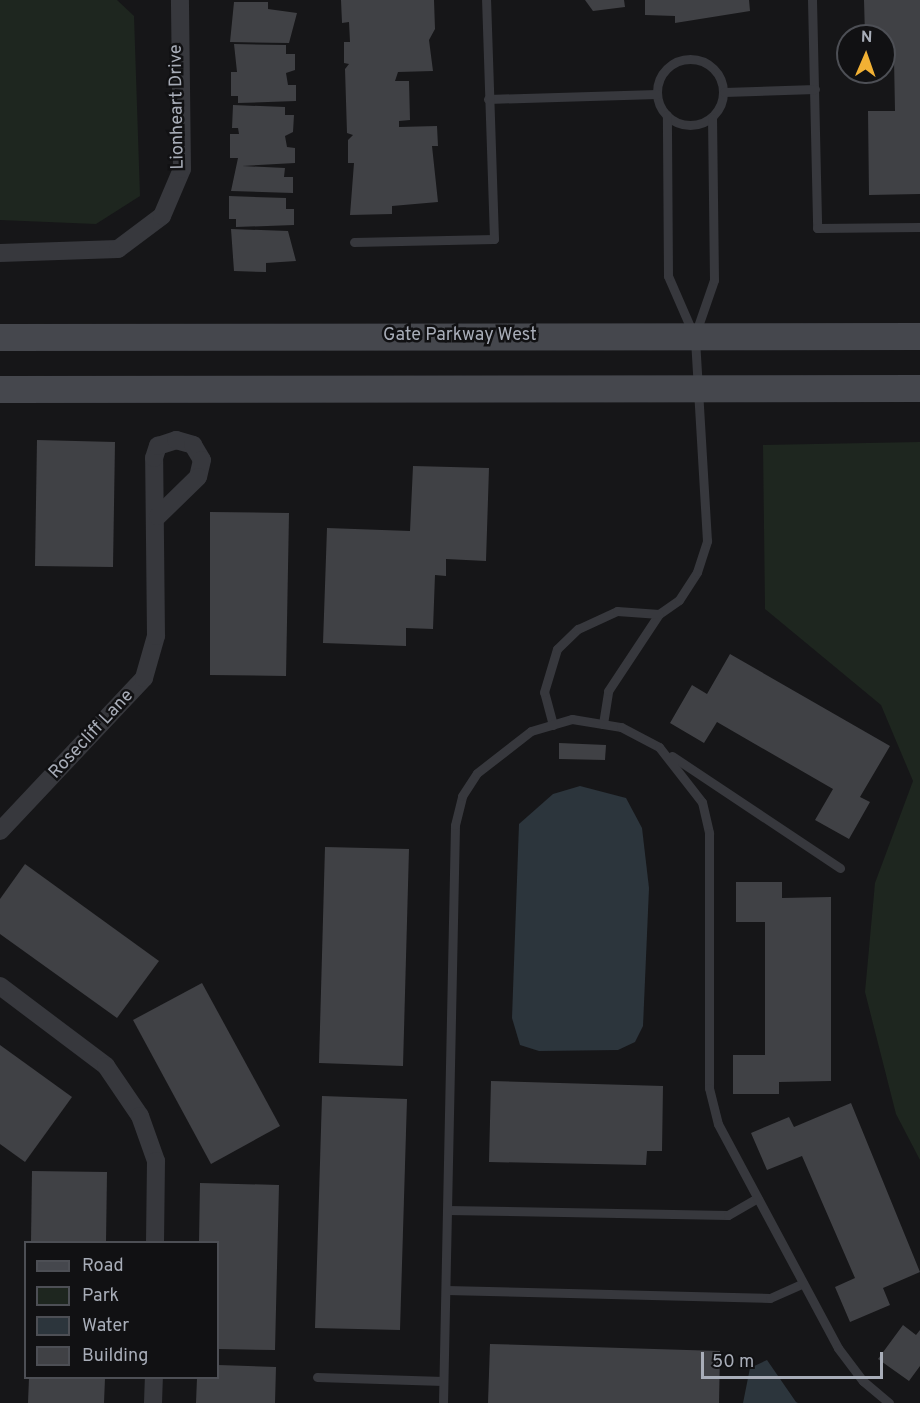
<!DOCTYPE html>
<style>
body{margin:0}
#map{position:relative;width:920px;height:1403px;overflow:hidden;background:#161618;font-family:Overpass,sans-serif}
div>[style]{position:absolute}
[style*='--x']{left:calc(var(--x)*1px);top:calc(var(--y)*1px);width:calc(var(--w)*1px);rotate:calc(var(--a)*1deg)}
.green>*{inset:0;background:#1e261f}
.water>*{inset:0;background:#2c353c}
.building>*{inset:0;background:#404145}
.service>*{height:9px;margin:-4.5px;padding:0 4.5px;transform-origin:4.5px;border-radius:4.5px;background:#37383d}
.service>.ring{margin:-4.5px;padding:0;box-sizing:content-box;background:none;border:9px solid #37383d;border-radius:50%}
.minor>*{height:18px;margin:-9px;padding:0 9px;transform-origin:9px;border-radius:9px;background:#37383d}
.secondary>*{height:27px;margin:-13.5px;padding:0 13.5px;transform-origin:13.5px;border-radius:13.5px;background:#45474d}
span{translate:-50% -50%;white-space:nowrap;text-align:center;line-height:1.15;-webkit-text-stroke:5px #111113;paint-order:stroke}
.street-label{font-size:18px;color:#a8adb8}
.legend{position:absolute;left:24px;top:1241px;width:195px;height:138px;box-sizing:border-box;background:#111113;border:2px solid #4d4f55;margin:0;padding:8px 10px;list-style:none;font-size:18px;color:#a8adb8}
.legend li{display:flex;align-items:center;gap:12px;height:30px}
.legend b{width:30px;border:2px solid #4d4f55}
.north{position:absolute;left:836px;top:24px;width:60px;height:60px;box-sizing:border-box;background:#111113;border:2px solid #4d4f55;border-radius:50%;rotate:2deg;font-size:16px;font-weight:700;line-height:24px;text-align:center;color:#a8adb8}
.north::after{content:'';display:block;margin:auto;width:21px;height:27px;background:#f2b134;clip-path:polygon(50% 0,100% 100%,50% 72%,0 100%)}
.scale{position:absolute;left:701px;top:1352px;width:182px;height:27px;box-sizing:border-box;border:3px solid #a8adb8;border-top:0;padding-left:8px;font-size:18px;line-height:21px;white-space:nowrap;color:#a8adb8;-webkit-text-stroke:4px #111113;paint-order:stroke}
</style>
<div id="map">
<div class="green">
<i style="clip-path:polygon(0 0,117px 0,134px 16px,140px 196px,96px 224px,0 220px)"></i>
<i style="clip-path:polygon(920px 442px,920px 1160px,896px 1114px,865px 992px,875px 883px,913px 781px,881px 705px,765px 609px,763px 445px)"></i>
</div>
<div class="water">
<i style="clip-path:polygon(580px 786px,626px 798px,642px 828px,649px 888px,643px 1026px,635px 1042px,618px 1050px,539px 1051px,520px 1045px,512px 1018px,519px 824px,553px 794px)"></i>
<i style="clip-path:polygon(767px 1360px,796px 1402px,798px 1403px,743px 1403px,750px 1368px)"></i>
</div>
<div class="building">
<i style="clip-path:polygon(341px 0,434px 0,435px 29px,429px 40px,433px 71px,398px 72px,395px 81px,409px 81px,410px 120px,399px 121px,399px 127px,437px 126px,438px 146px,432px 146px,438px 202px,392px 206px,392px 214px,350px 215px,354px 163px,348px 163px,348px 140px,353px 135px,347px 133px,345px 69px,349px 64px,344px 63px,344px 42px,350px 42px,349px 22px,342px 23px)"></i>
<i style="clip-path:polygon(585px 0,624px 0,625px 7px,593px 11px)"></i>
<i style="clip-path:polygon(645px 0,749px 0,750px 11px,675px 23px,675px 16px,645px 15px)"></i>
<i style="clip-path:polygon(864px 0,920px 0,920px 194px,869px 195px,868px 111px,895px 111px,894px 59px,884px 59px,884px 36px,865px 36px)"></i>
<i style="clip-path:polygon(234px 2px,268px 2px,268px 9px,297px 13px,289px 43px,230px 42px)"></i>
<i style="clip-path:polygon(234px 44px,286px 45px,286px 54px,295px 54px,295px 70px,286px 73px,288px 85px,296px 85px,296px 101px,238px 103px,238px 96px,231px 96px,231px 72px,237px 72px)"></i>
<i style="clip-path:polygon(233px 105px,285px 107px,285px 115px,294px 115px,293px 132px,285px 136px,287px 147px,295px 148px,295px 163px,242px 166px,285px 168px,284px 177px,293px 177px,293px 193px,231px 191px,238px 158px,230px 158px,230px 134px,239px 134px,238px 128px,232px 128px)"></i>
<i style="clip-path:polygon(229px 196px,286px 198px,286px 209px,294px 209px,294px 225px,236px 227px,236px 219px,229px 219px)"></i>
<i style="clip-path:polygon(231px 229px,288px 231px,296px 261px,266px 263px,266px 272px,234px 271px)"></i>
<i style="clip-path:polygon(37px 440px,115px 442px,113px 567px,35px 566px)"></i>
<i style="clip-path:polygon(413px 466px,489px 468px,486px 561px,446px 559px,446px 576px,435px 575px,433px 629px,406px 628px,406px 646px,323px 643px,327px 528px,410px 531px)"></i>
<i style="clip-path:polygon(210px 512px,289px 513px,286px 676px,210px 675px)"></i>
<i style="clip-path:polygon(730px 654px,890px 746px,860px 797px,870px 802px,849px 839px,815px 820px,833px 789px,717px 722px,704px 743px,670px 723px,692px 685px,707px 694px)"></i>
<i style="clip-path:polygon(559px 743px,606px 745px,605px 760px,559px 759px)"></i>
<i style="clip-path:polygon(325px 847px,409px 849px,403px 1066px,319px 1063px)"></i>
<i style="clip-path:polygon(25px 864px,159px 961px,117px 1018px,0 934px,0 899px)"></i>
<i style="clip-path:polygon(736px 882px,782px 882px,782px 898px,831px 897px,831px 1081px,779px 1082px,779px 1094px,733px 1094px,733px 1055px,765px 1055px,765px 922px,736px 922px)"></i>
<i style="clip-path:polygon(202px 983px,280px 1126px,211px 1164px,133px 1020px)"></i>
<i style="clip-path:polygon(0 1045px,72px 1097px,25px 1162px,0 1144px)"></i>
<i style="clip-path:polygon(491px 1081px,663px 1086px,662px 1151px,647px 1151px,646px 1165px,489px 1162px)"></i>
<i style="clip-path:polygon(322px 1096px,407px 1099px,400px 1330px,315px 1328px)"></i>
<i style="clip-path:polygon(851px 1103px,920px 1272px,883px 1288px,890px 1305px,850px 1322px,835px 1287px,855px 1278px,802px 1156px,767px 1170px,751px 1133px,789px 1117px,794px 1127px)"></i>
<i style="clip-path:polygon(32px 1171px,107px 1172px,106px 1242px,31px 1242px)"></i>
<i style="clip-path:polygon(200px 1183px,279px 1185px,275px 1350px,218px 1349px,218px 1242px,199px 1242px)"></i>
<i style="clip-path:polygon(903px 1325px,916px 1335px,920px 1330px,920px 1366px,909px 1381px,878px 1359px)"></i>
<i style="clip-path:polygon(490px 1344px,720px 1351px,719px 1403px,488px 1403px)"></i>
<i style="clip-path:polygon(218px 1365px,276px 1367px,275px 1403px,196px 1403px,197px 1378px,218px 1378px)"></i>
<i style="clip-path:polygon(29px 1378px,105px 1378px,104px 1403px,28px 1403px)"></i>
</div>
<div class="service">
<i style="--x:812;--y:0;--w:228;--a:88.7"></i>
<i style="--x:817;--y:228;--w:103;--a:-0.6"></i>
<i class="ring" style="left:657px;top:59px;width:57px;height:57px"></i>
<i style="--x:724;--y:92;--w:91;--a:-1.9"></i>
<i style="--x:488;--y:99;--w:169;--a:-1.7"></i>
<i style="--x:354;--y:242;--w:140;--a:-1.2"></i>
<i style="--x:494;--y:239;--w:239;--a:-91.9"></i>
<i style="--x:696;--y:332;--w:55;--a:-70.9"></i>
<i style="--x:714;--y:280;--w:162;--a:-90.7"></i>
<i style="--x:603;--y:724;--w:33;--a:-81"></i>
<i style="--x:608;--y:691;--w:92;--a:-56.5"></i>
<i style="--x:659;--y:614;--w:24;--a:-35"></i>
<i style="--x:679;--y:600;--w:33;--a:-57"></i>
<i style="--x:697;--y:572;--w:33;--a:-72"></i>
<i style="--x:707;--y:541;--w:203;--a:-93.4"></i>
<i style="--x:695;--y:338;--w:68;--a:-113.5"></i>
<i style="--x:668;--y:276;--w:161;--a:-90.4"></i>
<i style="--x:553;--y:725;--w:34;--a:-105"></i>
<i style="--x:544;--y:692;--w:45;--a:-73.2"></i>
<i style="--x:557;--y:649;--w:29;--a:-44"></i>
<i style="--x:578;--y:629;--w:43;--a:-24.8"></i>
<i style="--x:617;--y:611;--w:42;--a:4.1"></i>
<i style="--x:672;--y:756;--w:202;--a:33.7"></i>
<i style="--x:447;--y:1210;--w:281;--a:1"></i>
<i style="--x:728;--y:1215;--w:34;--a:-30"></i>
<i style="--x:446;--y:1290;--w:324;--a:1.4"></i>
<i style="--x:770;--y:1298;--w:36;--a:-24"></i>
<i style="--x:317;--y:1377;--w:126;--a:1.8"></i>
<i style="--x:443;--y:1403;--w:578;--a:-88.81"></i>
<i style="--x:455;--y:825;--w:30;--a:-76"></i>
<i style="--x:462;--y:796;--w:27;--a:-57"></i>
<i style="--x:477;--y:773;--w:68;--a:-37.9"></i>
<i style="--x:531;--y:731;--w:43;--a:-16.3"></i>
<i style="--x:572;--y:719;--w:50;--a:9.3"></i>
<i style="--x:621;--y:727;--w:43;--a:27.8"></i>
<i style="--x:659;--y:747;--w:70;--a:52"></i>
<i style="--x:702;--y:802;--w:32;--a:77"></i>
<i style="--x:709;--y:833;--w:255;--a:90"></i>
<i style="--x:709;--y:1088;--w:37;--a:76"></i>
<i style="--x:718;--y:1124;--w:254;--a:61.8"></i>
<i style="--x:838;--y:1348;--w:41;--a:52.9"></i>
<i style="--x:863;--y:1381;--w:34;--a:40"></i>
</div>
<div class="minor">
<i style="--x:0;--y:253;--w:118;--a:-1.9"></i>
<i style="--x:118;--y:249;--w:55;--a:-36.9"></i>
<i style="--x:162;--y:216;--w:51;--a:-66.9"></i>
<i style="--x:182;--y:169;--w:169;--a:-90.7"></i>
<i style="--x:0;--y:831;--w:210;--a:-46.7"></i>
<i style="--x:144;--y:678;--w:44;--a:-74.1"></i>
<i style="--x:156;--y:636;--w:178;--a:-90.6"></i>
<i style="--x:154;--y:458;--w:13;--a:-72"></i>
<i style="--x:158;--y:446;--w:19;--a:-18"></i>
<i style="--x:176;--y:440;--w:18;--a:16"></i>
<i style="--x:193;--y:445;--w:17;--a:59"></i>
<i style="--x:202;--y:460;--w:17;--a:103"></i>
<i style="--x:198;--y:477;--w:56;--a:135.7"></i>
<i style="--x:0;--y:986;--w:133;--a:37"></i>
<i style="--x:106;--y:1066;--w:60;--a:55.8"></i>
<i style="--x:140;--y:1116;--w:48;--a:70.4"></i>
<i style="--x:156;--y:1161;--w:81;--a:90.7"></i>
<i style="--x:153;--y:1403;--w:25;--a:-88"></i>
</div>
<div class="secondary">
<i style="--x:0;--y:337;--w:920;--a:-0.06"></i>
<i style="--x:0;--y:389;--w:920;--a:-0.06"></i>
</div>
<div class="street-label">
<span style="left:178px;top:107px;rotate:-91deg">Lionheart Drive</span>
<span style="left:460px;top:336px">Gate Parkway West</span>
<span style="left:92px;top:735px;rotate:-47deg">Rosecliff Lane</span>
</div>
<ul class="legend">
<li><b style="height:8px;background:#45474d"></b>Road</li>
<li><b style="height:16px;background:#1e261f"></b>Park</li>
<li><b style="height:16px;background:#2c353c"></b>Water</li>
<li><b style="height:16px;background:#404145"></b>Building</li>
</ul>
<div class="north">N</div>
<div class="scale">50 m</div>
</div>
